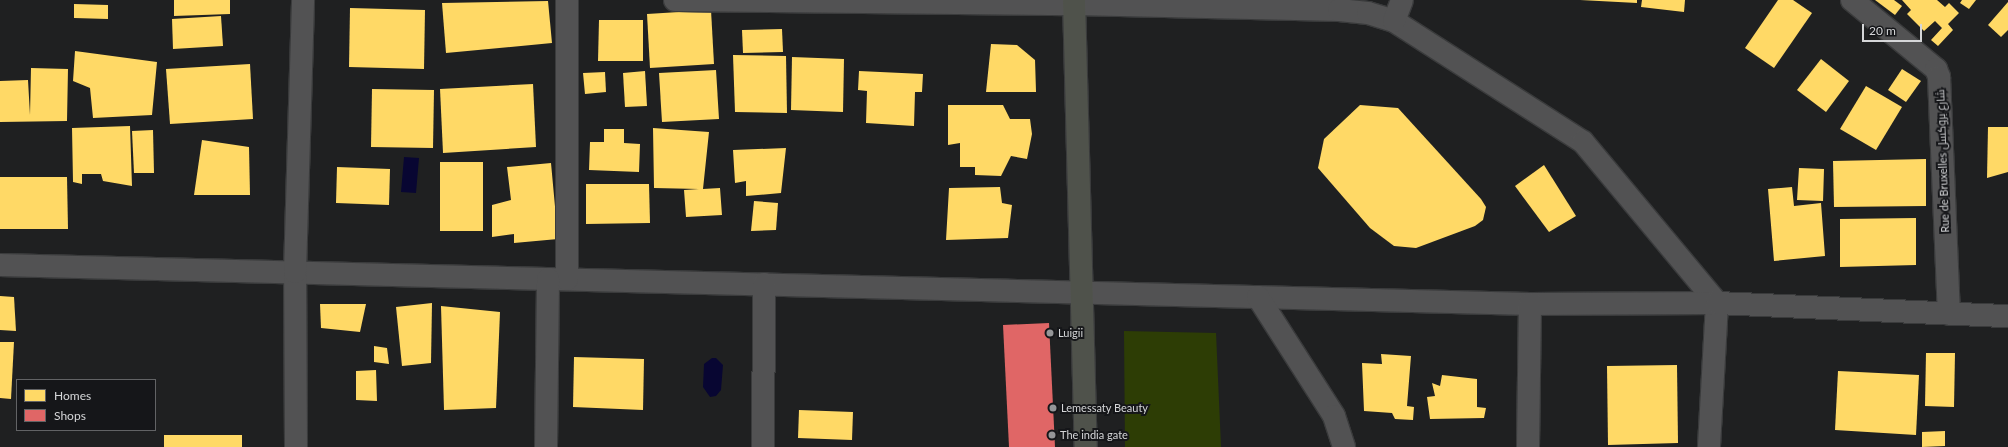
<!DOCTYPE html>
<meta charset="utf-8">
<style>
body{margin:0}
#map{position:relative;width:2008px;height:447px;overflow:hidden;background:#1f2021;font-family:Lato,Cairo,sans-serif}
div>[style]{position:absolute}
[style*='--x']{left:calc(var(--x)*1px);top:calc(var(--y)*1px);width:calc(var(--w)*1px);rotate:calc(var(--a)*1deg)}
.green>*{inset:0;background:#2d3d05}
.water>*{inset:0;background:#080632}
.homes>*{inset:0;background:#ffd966}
.shops>*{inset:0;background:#e06666}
.roads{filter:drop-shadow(1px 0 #3a3b3c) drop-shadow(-1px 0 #3a3b3c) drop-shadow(0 1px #3a3b3c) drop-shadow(0 -1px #3a3b3c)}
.minor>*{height:22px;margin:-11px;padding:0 11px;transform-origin:11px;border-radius:11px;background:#525253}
.major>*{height:22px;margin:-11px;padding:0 11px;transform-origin:11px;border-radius:11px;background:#4f524b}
.dots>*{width:11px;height:11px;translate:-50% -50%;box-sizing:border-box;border:2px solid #151619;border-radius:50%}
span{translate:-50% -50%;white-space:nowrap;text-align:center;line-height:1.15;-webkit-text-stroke:4px #151619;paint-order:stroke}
.street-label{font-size:11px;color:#d5d6d8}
.poi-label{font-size:11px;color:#d5d6d8}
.left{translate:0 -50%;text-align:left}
.legend{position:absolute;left:16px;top:379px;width:140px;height:52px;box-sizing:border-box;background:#151619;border:1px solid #626365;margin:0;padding:5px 7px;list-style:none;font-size:12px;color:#d5d6d8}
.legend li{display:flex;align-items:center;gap:8px;height:20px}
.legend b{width:20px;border:1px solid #626365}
.scale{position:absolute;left:1862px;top:24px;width:60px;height:18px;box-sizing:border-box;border:2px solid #d5d6d8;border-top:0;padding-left:5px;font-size:12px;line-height:14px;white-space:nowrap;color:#d5d6d8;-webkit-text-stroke:3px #151619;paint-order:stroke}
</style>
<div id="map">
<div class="green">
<i style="clip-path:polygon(1124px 331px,1216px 333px,1221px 447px,1125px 447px)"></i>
</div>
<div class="water">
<i style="clip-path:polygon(404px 157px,419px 158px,416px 193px,401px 192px)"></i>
<i style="clip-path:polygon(712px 358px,716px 358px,723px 365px,721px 390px,716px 396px,710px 397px,703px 387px,704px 364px)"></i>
</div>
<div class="homes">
<i style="clip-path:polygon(174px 0,230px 0,230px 14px,174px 16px)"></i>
<i style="clip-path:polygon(1580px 0,1637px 0,1637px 3px)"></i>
<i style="clip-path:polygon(1642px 0,1685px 0,1684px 12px,1641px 7px)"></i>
<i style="clip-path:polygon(1778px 0,1793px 0,1812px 13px,1774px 68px,1745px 48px)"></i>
<i style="clip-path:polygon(1875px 0,1894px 0,1902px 6px,1895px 15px)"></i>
<i style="clip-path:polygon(1902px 0,1937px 0,1945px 7px,1949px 3px,1959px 13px,1948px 24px,1953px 30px,1938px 46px,1931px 40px,1942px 28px,1935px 21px,1924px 31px,1907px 14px,1911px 10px)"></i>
<i style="clip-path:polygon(1962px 0,1976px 0,1969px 9px,1960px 3px)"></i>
<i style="clip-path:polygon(548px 1px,552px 43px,446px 53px,442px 3px)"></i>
<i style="clip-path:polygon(2008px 2px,2008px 30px,2001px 37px,1988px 25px)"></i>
<i style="clip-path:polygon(74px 4px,108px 5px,108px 19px,74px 18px)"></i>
<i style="clip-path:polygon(350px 8px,425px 10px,424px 69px,349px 67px)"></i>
<i style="clip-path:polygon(711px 10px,714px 64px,650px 68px,647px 14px)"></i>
<i style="clip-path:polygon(221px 16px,223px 46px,173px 49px,172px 19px)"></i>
<i style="clip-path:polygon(599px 20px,643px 20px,643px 61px,598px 61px)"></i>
<i style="clip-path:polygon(782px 29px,783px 52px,743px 53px,742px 30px)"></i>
<i style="clip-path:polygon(991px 44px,1017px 45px,1035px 60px,1036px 92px,986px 92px)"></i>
<i style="clip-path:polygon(75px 51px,157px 62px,152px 115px,93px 118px,90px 88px,73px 81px)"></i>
<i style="clip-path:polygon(733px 55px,786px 56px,787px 113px,735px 112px)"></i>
<i style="clip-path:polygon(792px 57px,844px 59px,843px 112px,791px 110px)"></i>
<i style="clip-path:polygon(1821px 59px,1849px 81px,1826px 112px,1797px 90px)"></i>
<i style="clip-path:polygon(250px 64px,253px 119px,170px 124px,166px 69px)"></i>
<i style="clip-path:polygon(31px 68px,68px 69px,67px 121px,0 122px,0 81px,28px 80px,30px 115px)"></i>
<i style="clip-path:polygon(1902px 69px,1921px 81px,1906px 102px,1888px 90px)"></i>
<i style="clip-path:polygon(716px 70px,719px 119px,662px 122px,659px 73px)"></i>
<i style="clip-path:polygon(645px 71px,647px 106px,625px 107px,623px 73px)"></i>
<i style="clip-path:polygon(859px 71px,923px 74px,922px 92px,915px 92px,914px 126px,866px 123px,867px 91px,858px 90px)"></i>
<i style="clip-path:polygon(605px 72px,606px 92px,585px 94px,583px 73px)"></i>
<i style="clip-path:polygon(533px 84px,536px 147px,443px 153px,440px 89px)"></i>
<i style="clip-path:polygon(1866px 86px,1902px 107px,1876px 150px,1840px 129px)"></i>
<i style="clip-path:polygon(372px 89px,434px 90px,433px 148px,371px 147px)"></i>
<i style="clip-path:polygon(948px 105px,1003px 105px,1010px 119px,1030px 119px,1032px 134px,1027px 159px,1011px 156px,1001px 176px,975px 175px,975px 167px,960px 167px,960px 143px,948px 145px)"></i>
<i style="clip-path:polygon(1360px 105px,1398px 108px,1481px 199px,1486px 207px,1483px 220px,1475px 226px,1416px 248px,1394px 246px,1370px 228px,1318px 168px,1324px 139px)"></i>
<i style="clip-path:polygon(130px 126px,132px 186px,103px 181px,101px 174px,82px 174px,82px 184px,73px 182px,72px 128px)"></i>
<i style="clip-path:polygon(1988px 127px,2008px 127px,2008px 172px,1987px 178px)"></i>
<i style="clip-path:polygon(653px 128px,709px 132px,703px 189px,720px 188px,722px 215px,686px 217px,684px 190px,699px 189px,654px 188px)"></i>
<i style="clip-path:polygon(604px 129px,624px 129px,624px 143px,640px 144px,639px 172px,589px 170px,590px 142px,604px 142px)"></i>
<i style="clip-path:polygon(153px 130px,154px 173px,134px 173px,132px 131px)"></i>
<i style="clip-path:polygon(202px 140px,249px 147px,250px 195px,194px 195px)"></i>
<i style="clip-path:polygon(786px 148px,781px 193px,746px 196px,746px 181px,735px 183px,733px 150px)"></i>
<i style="clip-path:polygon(1926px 159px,1926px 206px,1834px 207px,1833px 161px)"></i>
<i style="clip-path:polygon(440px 162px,483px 162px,483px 231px,440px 231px)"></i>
<i style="clip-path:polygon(551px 163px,558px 239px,514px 243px,514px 234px,492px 237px,492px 205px,511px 200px,507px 167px)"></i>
<i style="clip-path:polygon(1544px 165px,1576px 216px,1549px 232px,1515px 186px)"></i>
<i style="clip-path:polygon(337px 167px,390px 169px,389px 205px,336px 203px)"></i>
<i style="clip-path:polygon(1799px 168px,1824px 169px,1823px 201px,1797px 200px)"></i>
<i style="clip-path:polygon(0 177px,67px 177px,68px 229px,0 229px)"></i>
<i style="clip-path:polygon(586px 184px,649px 184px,650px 223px,586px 224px)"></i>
<i style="clip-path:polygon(1000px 187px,1002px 203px,1012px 205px,1008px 238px,946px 240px,949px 188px)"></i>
<i style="clip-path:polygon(1792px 187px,1794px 206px,1821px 203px,1825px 256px,1774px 261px,1768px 189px)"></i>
<i style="clip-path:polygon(754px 201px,778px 203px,776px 230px,751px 231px)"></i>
<i style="clip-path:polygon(1916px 218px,1916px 265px,1840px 267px,1840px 219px)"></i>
<i style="clip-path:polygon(0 296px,14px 297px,16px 331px,0 330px)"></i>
<i style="clip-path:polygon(432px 303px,431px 363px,402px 366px,396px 307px)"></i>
<i style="clip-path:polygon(320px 304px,366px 304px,360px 332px,321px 328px)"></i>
<i style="clip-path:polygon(441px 306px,500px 312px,496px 408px,444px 410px)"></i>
<i style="clip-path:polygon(0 342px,14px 342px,11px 399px,0 398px)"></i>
<i style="clip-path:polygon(374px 346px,387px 348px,389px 364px,374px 362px)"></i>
<i style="clip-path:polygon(1926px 353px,1955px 353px,1954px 407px,1925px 406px)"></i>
<i style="clip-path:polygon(1381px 354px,1411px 356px,1407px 406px,1414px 407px,1413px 420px,1395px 419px,1392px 413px,1364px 411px,1362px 363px,1382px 364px)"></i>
<i style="clip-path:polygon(574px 357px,644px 359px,643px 410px,573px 407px)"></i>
<i style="clip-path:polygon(1677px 365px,1678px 443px,1608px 445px,1607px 366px)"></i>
<i style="clip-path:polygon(376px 370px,377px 401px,356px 400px,356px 371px)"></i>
<i style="clip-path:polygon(1838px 371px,1919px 375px,1916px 435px,1835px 430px)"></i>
<i style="clip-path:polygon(1442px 375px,1477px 379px,1477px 407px,1486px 408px,1484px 418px,1430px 419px,1427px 397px,1435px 396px,1432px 383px,1440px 386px)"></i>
<i style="clip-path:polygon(799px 410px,853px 412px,852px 440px,798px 438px)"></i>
<i style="clip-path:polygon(1945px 431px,1945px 446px,1922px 447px,1922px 432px)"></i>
<i style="clip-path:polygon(164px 435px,242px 435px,242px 447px,164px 447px)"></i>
</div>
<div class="shops">
<i style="clip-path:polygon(1049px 323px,1055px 447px,1009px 447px,1003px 325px)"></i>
</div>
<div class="roads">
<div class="minor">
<i style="--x:675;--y:0;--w:399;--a:0.6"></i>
<i style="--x:1074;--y:4;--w:265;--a:1.3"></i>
<i style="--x:1339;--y:10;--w:29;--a:6"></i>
<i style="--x:1368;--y:13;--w:27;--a:17"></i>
<i style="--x:1394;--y:21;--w:224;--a:32.6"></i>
<i style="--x:1583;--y:142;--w:209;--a:50.2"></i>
<i style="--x:1717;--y:303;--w:144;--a:93.2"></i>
<i style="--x:1852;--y:0;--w:109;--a:39.4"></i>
<i style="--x:1936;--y:69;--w:9;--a:69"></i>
<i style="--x:1939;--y:77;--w:237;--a:87.6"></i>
<i style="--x:1394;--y:21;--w:22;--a:-69"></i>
<i style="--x:0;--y:265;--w:1530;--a:1.46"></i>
<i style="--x:1530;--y:304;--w:187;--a:-0.3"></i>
<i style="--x:1717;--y:303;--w:291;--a:2.6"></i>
<i style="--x:567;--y:279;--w:279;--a:-90"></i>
<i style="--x:1258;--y:297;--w:141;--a:57.4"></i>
<i style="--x:1334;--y:416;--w:33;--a:72"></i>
<i style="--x:296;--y:447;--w:175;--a:-90.3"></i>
<i style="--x:295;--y:272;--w:272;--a:-88.3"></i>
<i style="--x:546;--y:447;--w:168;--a:-89.3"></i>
<i style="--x:763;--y:447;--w:163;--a:-89.6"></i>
<i style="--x:1528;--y:447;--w:143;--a:-89.2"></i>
</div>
<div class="major">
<i style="--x:1074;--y:0;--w:447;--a:88.5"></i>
</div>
</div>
<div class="dots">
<i style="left:1050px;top:333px;background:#959698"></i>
<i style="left:1053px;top:408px;background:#959698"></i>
<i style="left:1052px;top:435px;background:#959698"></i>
</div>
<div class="street-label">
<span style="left:1943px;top:161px;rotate:-92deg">Rue de Bruxelles شارع بروكسل</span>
</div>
<div class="poi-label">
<span class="left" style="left:1058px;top:333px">Luigii</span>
<span class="left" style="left:1061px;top:408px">Lemessaty Beauty</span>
<span class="left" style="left:1060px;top:435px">The india gate</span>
</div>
<ul class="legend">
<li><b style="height:11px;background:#ffd966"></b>Homes</li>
<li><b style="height:11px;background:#e06666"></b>Shops</li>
</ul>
<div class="scale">20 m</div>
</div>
